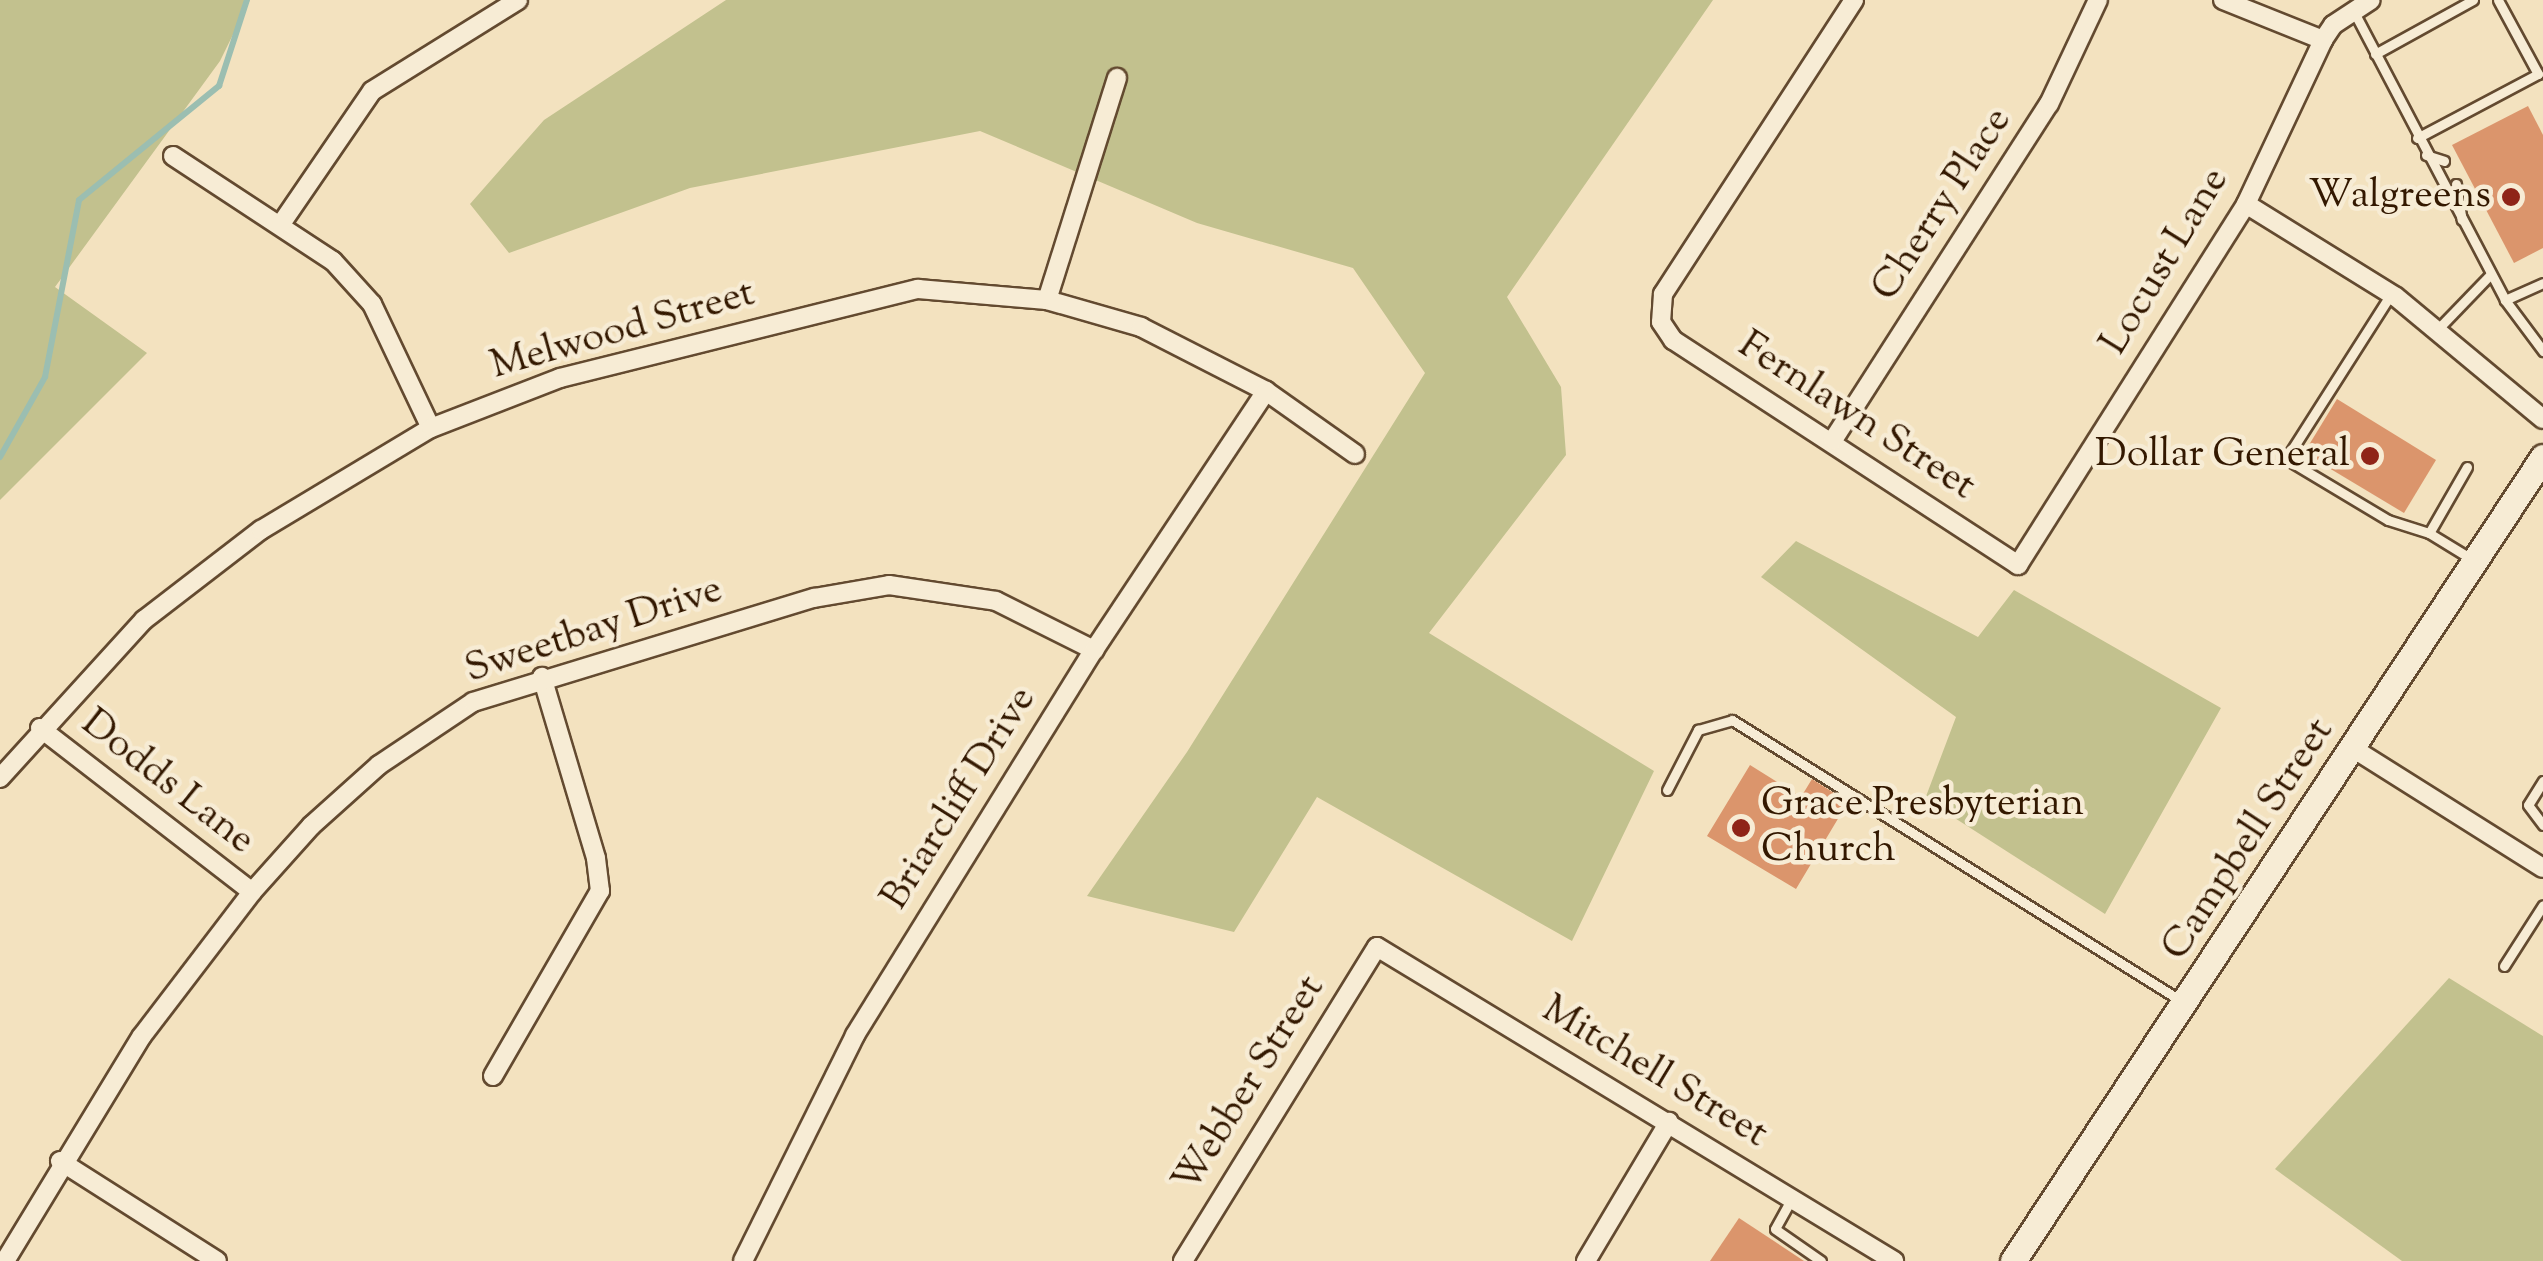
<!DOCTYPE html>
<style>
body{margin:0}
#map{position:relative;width:2543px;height:1261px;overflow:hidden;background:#f3e2bf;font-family:"Sorts Mill Goudy",serif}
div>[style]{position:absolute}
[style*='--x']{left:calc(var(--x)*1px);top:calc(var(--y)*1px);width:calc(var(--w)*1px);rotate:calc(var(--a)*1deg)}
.green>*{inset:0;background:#c2c18e}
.stream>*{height:6px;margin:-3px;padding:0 3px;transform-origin:3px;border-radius:3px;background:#9bbeb1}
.building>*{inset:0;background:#db956c}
.roads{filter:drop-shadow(2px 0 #634a30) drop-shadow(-2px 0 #634a30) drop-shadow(0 2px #634a30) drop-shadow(0 -2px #634a30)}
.lane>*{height:9px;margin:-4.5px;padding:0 4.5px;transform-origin:4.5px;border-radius:4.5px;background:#f7ecd5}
.street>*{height:18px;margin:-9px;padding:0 9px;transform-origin:9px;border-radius:9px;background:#f7ecd5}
.secondary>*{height:25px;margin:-12.5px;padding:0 12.5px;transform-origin:12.5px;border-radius:12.5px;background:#f7ecd5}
.dots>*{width:28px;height:28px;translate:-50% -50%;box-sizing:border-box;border:5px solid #f7ecd5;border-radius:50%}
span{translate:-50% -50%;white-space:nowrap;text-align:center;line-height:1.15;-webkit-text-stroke:9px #f7ecd5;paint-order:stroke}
.poi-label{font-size:40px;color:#331800}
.right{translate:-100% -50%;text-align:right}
.left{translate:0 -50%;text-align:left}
.street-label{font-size:40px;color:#331800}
</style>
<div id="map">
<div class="green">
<i style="clip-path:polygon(0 0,250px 0,220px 61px,55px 287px,147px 353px,0 500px)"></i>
<i style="clip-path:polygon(726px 0,1713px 0,1507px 297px,1561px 387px,1566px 455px,1429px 633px,1654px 771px,1572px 941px,1317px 797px,1234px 932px,1087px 896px,1187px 752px,1425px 373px,1353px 268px,1197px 223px,980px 131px,690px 188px,509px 253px,470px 204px,544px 120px)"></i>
<i style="clip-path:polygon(1796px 541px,1978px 637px,2014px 590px,2221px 708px,2105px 914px,1925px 799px,1956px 717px,1761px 577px)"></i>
<i style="clip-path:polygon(2449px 978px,2543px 1036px,2543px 1261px,2402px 1261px,2275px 1169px)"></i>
</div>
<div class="stream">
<i style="--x:0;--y:457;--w:92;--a:-60.6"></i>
<i style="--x:45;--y:377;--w:180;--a:-79.1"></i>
<i style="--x:79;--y:200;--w:181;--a:-39.2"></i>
<i style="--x:219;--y:86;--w:90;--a:-72"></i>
</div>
<div class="building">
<i style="clip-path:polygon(2528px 106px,2543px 135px,2543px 248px,2514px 263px,2452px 145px)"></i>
<i style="clip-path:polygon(2337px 399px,2436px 460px,2404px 513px,2304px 453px)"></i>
<i style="clip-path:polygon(1750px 765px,1801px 797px,1812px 779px,1848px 802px,1796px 889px,1707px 836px)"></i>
<i style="clip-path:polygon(1739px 1218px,1804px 1261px,1710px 1261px)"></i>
</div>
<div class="roads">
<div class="lane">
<i style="--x:2354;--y:12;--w:325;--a:62.3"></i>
<i style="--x:2375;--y:54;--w:112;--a:-28.9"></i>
<i style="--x:2417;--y:138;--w:137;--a:-27.9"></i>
<i style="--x:2538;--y:74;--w:84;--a:-118.4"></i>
<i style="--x:2426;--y:155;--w:19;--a:18"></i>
<i style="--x:2456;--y:184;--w:36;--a:81"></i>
<i style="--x:2543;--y:283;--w:42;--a:155.9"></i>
<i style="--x:2505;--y:300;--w:64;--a:53.3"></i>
<i style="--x:2391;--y:294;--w:196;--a:122.5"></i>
<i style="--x:2286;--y:459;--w:119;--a:30.9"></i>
<i style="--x:2388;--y:520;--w:43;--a:17.6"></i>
<i style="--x:2437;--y:330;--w:76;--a:-46.1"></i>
<i style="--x:2467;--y:467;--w:76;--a:119.9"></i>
<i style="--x:2429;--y:533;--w:52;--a:31.5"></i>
<i style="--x:2543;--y:781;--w:28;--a:122"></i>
<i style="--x:2528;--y:805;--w:25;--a:53"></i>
<i style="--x:1667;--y:790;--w:68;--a:-62.7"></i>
<i style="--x:1698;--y:730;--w:35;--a:-16"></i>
<i style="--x:1732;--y:720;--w:532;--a:32.02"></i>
<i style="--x:2504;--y:966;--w:72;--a:-57.4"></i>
<i style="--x:1792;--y:1198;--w:35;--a:119"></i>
<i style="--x:1775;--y:1229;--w:56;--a:34.8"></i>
</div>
<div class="street">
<i style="--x:1854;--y:0;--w:351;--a:123"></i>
<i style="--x:1663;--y:294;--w:28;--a:94"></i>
<i style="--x:1661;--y:322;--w:22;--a:56"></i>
<i style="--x:1673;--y:340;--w:412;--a:33.1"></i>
<i style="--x:2018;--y:565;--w:427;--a:-57.7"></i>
<i style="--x:2246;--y:204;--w:181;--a:-64.8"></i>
<i style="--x:2323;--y:40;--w:18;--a:-56"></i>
<i style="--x:2333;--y:25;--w:45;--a:-33.3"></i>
<i style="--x:2223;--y:0;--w:108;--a:21.8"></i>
<i style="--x:173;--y:156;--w:191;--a:33.3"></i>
<i style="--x:333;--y:261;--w:58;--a:47.8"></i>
<i style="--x:372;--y:304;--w:137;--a:64.6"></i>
<i style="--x:2246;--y:204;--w:176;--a:31.8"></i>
<i style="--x:2396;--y:297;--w:191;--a:39.7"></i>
<i style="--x:281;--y:224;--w:161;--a:-55.6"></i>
<i style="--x:372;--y:91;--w:172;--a:-31.9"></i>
<i style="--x:1047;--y:300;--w:233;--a:-72.5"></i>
<i style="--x:1833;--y:440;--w:399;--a:-57.3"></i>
<i style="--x:2049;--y:104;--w:115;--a:-64.8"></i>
<i style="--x:40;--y:728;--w:268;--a:37.7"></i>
<i style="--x:2354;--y:749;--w:223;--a:32.2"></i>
<i style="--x:0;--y:778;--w:214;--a:-47.7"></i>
<i style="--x:144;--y:620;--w:148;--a:-37.6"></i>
<i style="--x:261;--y:530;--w:198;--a:-31"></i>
<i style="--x:431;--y:428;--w:138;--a:-21.2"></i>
<i style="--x:560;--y:378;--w:369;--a:-14"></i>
<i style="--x:918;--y:289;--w:129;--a:4.9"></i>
<i style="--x:1047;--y:300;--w:98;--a:16"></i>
<i style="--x:1141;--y:327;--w:140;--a:27.1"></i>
<i style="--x:1266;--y:391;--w:109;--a:35.3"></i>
<i style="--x:493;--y:1076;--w:214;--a:-60"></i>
<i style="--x:600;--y:891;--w:33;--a:-97"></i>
<i style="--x:596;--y:858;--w:189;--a:-106.6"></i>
<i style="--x:60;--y:1161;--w:186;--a:32.5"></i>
<i style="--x:5;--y:1261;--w:263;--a:-58.7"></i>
<i style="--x:142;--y:1036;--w:181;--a:-52.6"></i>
<i style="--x:252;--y:892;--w:89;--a:-48.2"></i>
<i style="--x:311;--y:826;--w:91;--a:-41.9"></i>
<i style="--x:379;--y:765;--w:113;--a:-33.8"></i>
<i style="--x:473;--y:702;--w:357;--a:-17"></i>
<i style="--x:814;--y:598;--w:76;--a:-9.8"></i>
<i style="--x:889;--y:585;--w:108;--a:8.5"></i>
<i style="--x:996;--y:601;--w:110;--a:26.6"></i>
<i style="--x:743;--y:1261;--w:252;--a:-63.6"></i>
<i style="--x:855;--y:1035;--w:453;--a:-58.2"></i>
<i style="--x:1094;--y:650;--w:311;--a:-56.4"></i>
<i style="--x:1183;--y:1261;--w:369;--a:-58.3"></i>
<i style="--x:1377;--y:947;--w:605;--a:31.27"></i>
<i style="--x:1586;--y:1261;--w:162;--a:-59.2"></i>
</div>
<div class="secondary">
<i style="--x:2013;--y:1261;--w:963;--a:-56.61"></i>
</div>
</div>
<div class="dots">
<i style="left:2511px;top:197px;background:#8f2418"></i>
<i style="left:2370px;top:456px;background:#8f2418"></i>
<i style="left:1741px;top:828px;background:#8f2418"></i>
</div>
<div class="poi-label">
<span class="right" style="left:2491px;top:197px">Walgreens</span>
<span class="right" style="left:2350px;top:456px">Dollar General</span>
<span class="left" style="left:1761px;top:828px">Grace Presbyterian<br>Church</span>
</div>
<div class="street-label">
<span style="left:1943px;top:205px;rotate:-57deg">Cherry Place</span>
<span style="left:2166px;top:262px;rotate:-59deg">Locust Lane</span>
<span style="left:623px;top:331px;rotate:-16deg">Melwood Street</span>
<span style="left:1856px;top:417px;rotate:33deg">Fernlawn Street</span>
<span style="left:594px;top:631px;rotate:-18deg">Sweetbay Drive</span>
<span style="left:167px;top:783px;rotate:38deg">Dodds Lane</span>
<span style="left:960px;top:799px;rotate:-58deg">Briarcliff Drive</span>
<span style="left:2249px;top:840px;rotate:-57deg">Campbell Street</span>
<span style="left:1654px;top:1073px;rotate:31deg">Mitchell Street</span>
<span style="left:1250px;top:1085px;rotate:-58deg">Webber Street</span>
</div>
</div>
